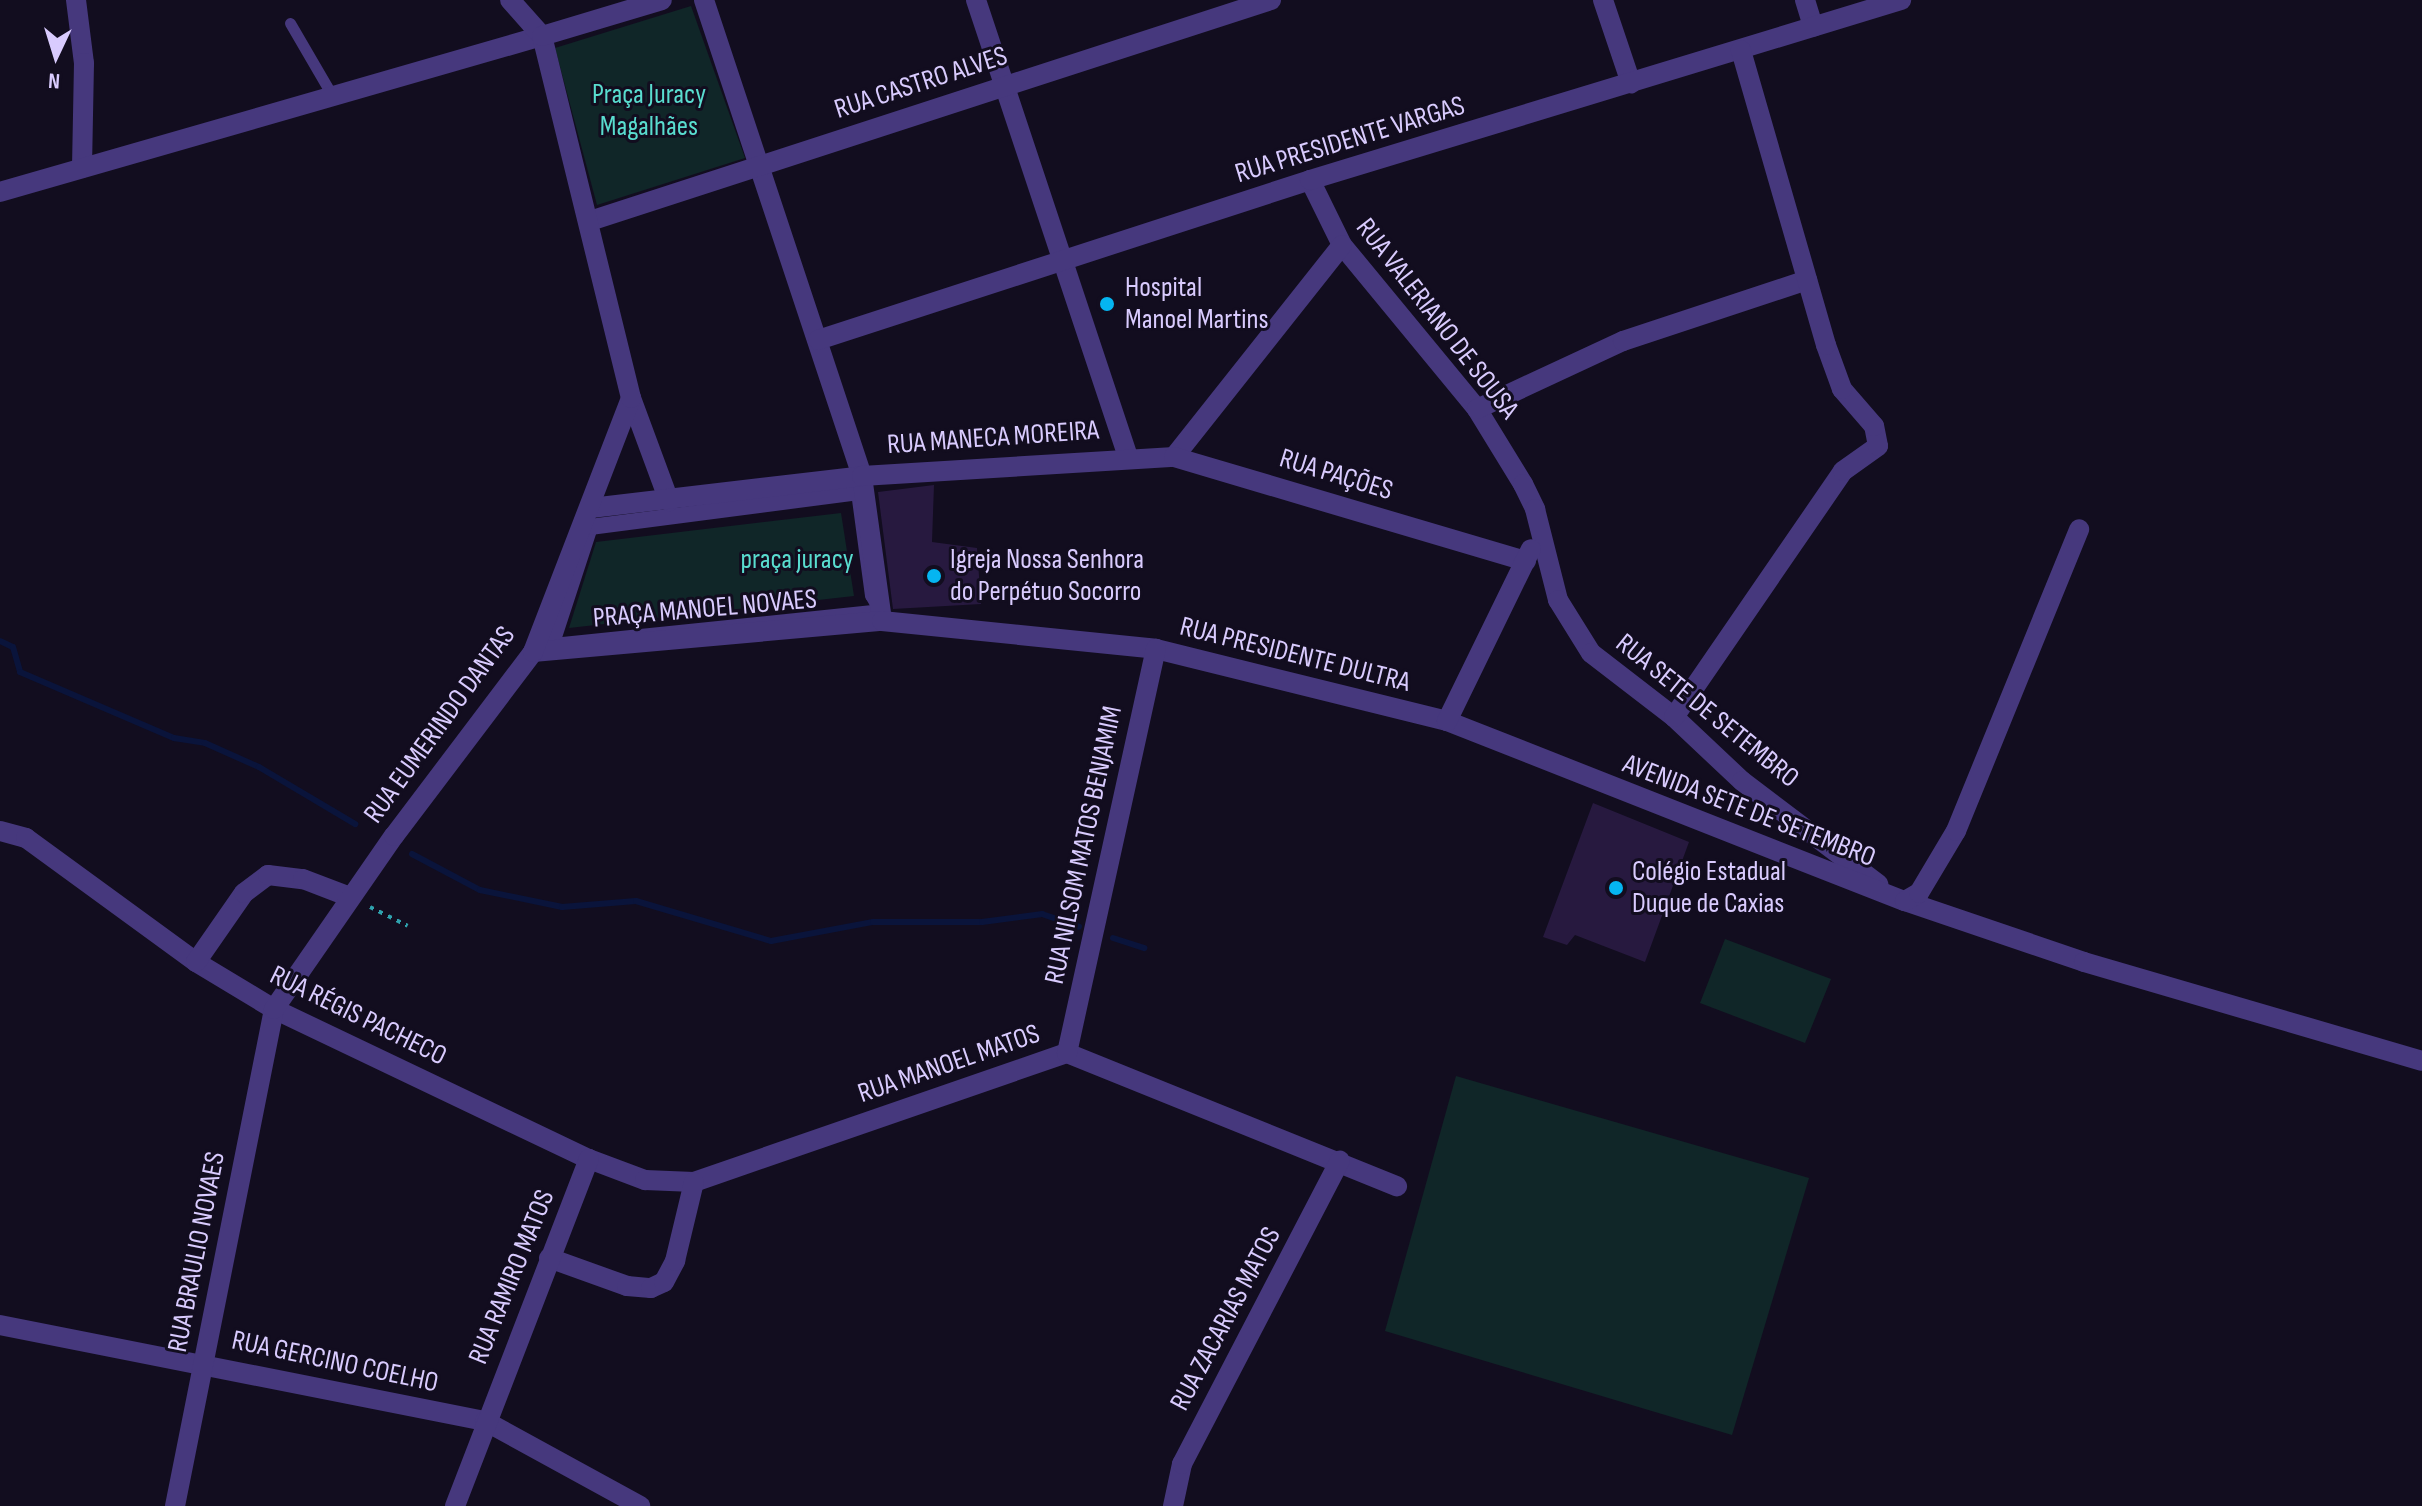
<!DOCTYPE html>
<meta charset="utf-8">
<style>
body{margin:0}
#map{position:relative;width:2422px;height:1506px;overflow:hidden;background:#120d1f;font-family:"Sofia Sans Condensed",sans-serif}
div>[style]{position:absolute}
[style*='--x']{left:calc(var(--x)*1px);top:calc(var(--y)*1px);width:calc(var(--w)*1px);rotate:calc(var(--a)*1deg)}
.green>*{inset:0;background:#102628}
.stream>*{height:6px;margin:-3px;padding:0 3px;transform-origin:3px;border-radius:3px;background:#0a143b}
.building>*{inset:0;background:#27193f}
.path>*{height:4px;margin-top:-2px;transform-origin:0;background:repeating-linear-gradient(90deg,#2fa2ae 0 4px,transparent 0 10px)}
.service>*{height:11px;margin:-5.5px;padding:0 5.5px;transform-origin:5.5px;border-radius:5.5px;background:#46387d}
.pedestrian>*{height:16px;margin:-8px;padding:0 8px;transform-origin:8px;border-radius:8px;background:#46387d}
.minor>*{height:20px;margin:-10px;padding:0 10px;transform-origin:10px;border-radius:10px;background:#46387d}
.tertiary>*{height:20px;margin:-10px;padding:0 10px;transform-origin:10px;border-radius:10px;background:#46387d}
.dots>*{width:22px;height:22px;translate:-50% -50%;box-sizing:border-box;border:4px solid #120d1f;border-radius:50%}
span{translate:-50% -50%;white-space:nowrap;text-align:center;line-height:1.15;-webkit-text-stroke:6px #120d1f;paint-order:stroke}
.street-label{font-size:28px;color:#d9cbfe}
.park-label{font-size:28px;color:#59dccf}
.poi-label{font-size:28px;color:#d9cbfe}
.left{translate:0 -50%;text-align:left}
.north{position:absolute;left:16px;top:16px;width:80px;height:80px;-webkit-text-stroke:6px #120d1f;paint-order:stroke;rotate:184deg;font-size:22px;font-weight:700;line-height:32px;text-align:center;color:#d9cbfe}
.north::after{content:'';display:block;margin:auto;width:28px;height:36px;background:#d9cbfe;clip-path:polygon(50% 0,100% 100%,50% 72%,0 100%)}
</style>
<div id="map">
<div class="green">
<i style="clip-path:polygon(691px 6px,745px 158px,597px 205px,555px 48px)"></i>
<i style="clip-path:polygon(841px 513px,854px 596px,569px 628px,596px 542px)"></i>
<i style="clip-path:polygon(1725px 939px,1831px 979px,1805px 1043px,1700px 1003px)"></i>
<i style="clip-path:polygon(1456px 1076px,1809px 1178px,1732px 1435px,1385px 1331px)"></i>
</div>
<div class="stream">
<i style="--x:0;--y:641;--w:14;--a:25"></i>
<i style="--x:13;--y:647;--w:26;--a:74"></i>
<i style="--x:20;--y:672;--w:168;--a:23.2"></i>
<i style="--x:174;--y:738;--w:31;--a:9"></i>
<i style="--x:205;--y:743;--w:59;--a:24"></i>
<i style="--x:259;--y:767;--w:112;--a:30.7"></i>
<i style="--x:412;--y:854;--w:77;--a:27.9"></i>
<i style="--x:480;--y:890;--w:84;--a:11.7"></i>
<i style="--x:562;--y:907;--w:74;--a:-4.6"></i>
<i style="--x:636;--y:901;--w:141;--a:16.5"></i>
<i style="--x:771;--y:941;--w:104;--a:-10.6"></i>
<i style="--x:873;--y:922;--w:109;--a:0"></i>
<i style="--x:982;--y:922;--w:61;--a:-7.6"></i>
<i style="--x:1042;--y:914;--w:39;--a:19"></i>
<i style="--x:1113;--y:938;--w:33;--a:18"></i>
</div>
<div class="building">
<i style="clip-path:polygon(934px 485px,932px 542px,977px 548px,981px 604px,893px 609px,878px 492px)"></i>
<i style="clip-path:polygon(1593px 803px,1689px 842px,1645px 962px,1575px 935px,1567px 945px,1543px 937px)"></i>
</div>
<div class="path">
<i style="--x:370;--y:907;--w:42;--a:26.6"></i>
</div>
<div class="service">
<i style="--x:290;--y:23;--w:86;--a:59.8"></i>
</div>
<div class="pedestrian">
<i style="--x:859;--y:492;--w:104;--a:82.3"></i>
<i style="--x:873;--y:595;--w:16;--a:60"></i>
<i style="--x:881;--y:609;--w:9;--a:153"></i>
<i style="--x:873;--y:613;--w:324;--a:174.1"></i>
<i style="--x:551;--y:646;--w:125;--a:-71.9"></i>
<i style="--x:590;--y:527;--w:271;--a:-7.4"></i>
</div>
<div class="minor">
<i style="--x:76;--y:0;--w:64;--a:82.8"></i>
<i style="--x:84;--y:63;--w:105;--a:91.1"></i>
<i style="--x:704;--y:0;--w:502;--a:71.64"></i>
<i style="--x:862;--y:476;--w:146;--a:82.1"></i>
<i style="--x:976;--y:0;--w:481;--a:71.6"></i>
<i style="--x:1603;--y:0;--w:88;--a:71.4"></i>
<i style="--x:1805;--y:0;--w:28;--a:73"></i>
<i style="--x:1310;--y:180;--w:72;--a:63.8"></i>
<i style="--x:1342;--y:245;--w:212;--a:50.5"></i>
<i style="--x:1477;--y:409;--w:88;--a:58.5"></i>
<i style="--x:1523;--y:484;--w:28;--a:64"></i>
<i style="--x:1535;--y:509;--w:94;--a:75.8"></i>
<i style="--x:1558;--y:600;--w:62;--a:58.1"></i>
<i style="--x:1591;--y:653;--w:105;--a:37.6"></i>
<i style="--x:1674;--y:717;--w:93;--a:43.3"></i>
<i style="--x:1742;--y:781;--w:171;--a:37.1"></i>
<i style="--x:0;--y:192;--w:564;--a:-16.06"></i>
<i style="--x:542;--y:36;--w:48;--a:-131.6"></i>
<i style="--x:590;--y:221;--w:716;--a:-17.98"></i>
<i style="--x:818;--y:340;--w:517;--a:-18.01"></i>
<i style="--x:1310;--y:180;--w:618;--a:-16.94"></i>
<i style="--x:631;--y:398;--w:110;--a:69.7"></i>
<i style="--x:1477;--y:409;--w:161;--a:-25"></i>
<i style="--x:1623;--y:341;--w:194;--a:-18.3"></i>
<i style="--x:1174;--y:457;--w:270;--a:-51.6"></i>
<i style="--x:591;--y:508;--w:273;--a:-6.7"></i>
<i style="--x:862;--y:476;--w:313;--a:-3.5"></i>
<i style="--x:1174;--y:457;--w:367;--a:16.5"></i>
<i style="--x:533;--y:652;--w:350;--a:-5.1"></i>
<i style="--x:882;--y:621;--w:275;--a:5.8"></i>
<i style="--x:1156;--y:649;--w:300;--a:13.9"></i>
<i style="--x:1447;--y:721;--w:492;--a:21.5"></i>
<i style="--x:1905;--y:901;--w:189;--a:18.8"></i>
<i style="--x:2084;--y:962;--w:352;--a:16.3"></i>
<i style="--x:1674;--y:717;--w:298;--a:-55.5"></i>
<i style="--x:1843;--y:471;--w:43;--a:-35.5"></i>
<i style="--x:1878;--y:446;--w:20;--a:-101"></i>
<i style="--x:1874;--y:426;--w:49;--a:-130.9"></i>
<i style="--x:1842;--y:389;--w:47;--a:-110"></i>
<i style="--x:1826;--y:345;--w:307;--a:-106.1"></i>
<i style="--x:1447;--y:721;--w:191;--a:-64"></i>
<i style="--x:0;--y:831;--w:27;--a:15"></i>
<i style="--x:26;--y:838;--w:210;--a:36.1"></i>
<i style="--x:196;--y:962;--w:91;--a:31.1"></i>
<i style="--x:274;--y:1009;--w:349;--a:25.5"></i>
<i style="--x:589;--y:1159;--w:60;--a:20.6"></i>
<i style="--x:645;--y:1180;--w:49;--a:2.3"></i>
<i style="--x:694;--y:1182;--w:395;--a:-19.1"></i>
<i style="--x:1067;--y:1053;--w:356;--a:22"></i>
<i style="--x:1905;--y:901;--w:16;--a:-30"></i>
<i style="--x:1919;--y:893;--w:72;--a:-59.2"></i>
<i style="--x:1956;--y:831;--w:326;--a:-67.8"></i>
<i style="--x:196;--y:962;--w:84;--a:-55.2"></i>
<i style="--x:244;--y:893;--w:30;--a:-37"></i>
<i style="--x:268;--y:875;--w:35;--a:7"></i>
<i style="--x:303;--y:879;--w:50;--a:21"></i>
<i style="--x:1067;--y:1053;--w:414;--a:-77.6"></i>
<i style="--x:549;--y:1258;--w:83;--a:19.7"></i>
<i style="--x:627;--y:1286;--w:24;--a:5"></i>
<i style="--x:651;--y:1288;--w:14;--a:-25"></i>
<i style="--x:664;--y:1282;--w:24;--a:-62"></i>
<i style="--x:675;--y:1261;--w:81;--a:-76.5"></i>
<i style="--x:0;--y:1325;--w:494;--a:11.2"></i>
<i style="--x:485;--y:1421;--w:177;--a:28.7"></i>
<i style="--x:455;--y:1506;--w:372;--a:-68.9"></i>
<i style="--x:1173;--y:1506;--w:43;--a:-77.9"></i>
<i style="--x:1182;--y:1464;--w:342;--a:-62.5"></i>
</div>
<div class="tertiary">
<i style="--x:175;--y:1506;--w:507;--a:-78.73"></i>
<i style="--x:274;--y:1009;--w:211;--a:-55.3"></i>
<i style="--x:394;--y:836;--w:231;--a:-52.9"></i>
<i style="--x:533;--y:652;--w:272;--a:-68.9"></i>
<i style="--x:631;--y:398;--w:373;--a:-103.8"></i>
<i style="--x:542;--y:36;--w:125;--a:-16.7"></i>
</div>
<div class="dots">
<i style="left:1107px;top:304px;background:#05b5f1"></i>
<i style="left:934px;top:576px;background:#05b5f1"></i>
<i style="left:1616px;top:888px;background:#05b5f1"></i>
</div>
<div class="street-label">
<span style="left:921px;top:83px;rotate:-18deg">RUA CASTRO ALVES</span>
<span style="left:1350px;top:140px;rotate:-17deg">RUA PRESIDENTE VARGAS</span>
<span style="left:1437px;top:319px;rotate:52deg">RUA VALERIANO DE SOUSA</span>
<span style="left:993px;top:438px;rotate:-4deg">RUA MANECA MOREIRA</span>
<span style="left:1336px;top:475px;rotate:17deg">RUA PAÇÕES</span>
<span style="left:705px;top:609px;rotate:-5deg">PRAÇA MANOEL NOVAES</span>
<span style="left:1295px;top:655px;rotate:14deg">RUA PRESIDENTE DULTRA</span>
<span style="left:1707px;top:711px;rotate:39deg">RUA SETE DE SETEMBRO</span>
<span style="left:440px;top:725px;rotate:-54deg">RUA EUMERINDO DANTAS</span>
<span style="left:1749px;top:811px;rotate:21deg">AVENIDA SETE DE SETEMBRO</span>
<span style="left:1084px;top:845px;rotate:-78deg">RUA NILSOM MATOS BENJAMIM</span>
<span style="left:358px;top:1016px;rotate:26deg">RUA RÉGIS PACHECO</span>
<span style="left:949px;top:1064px;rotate:-19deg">RUA MANOEL MATOS</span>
<span style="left:197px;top:1252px;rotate:-79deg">RUA BRAULIO NOVAES</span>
<span style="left:512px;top:1277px;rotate:-68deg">RUA RAMIRO MATOS</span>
<span style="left:1226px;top:1319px;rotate:-62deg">RUA ZACARIAS MATOS</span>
<span style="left:335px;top:1362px;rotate:12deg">RUA GERCINO COELHO</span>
</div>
<div class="park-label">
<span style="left:649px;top:111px">Praça Juracy<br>Magalhães</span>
<span style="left:797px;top:560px">praça juracy</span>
</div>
<div class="poi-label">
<span class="left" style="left:1125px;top:304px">Hospital<br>Manoel Martins</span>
<span class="left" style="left:950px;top:576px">Igreja Nossa Senhora<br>do Perpétuo Socorro</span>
<span class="left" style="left:1632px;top:888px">Colégio Estadual<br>Duque de Caxias</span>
</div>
<div class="north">N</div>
</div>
